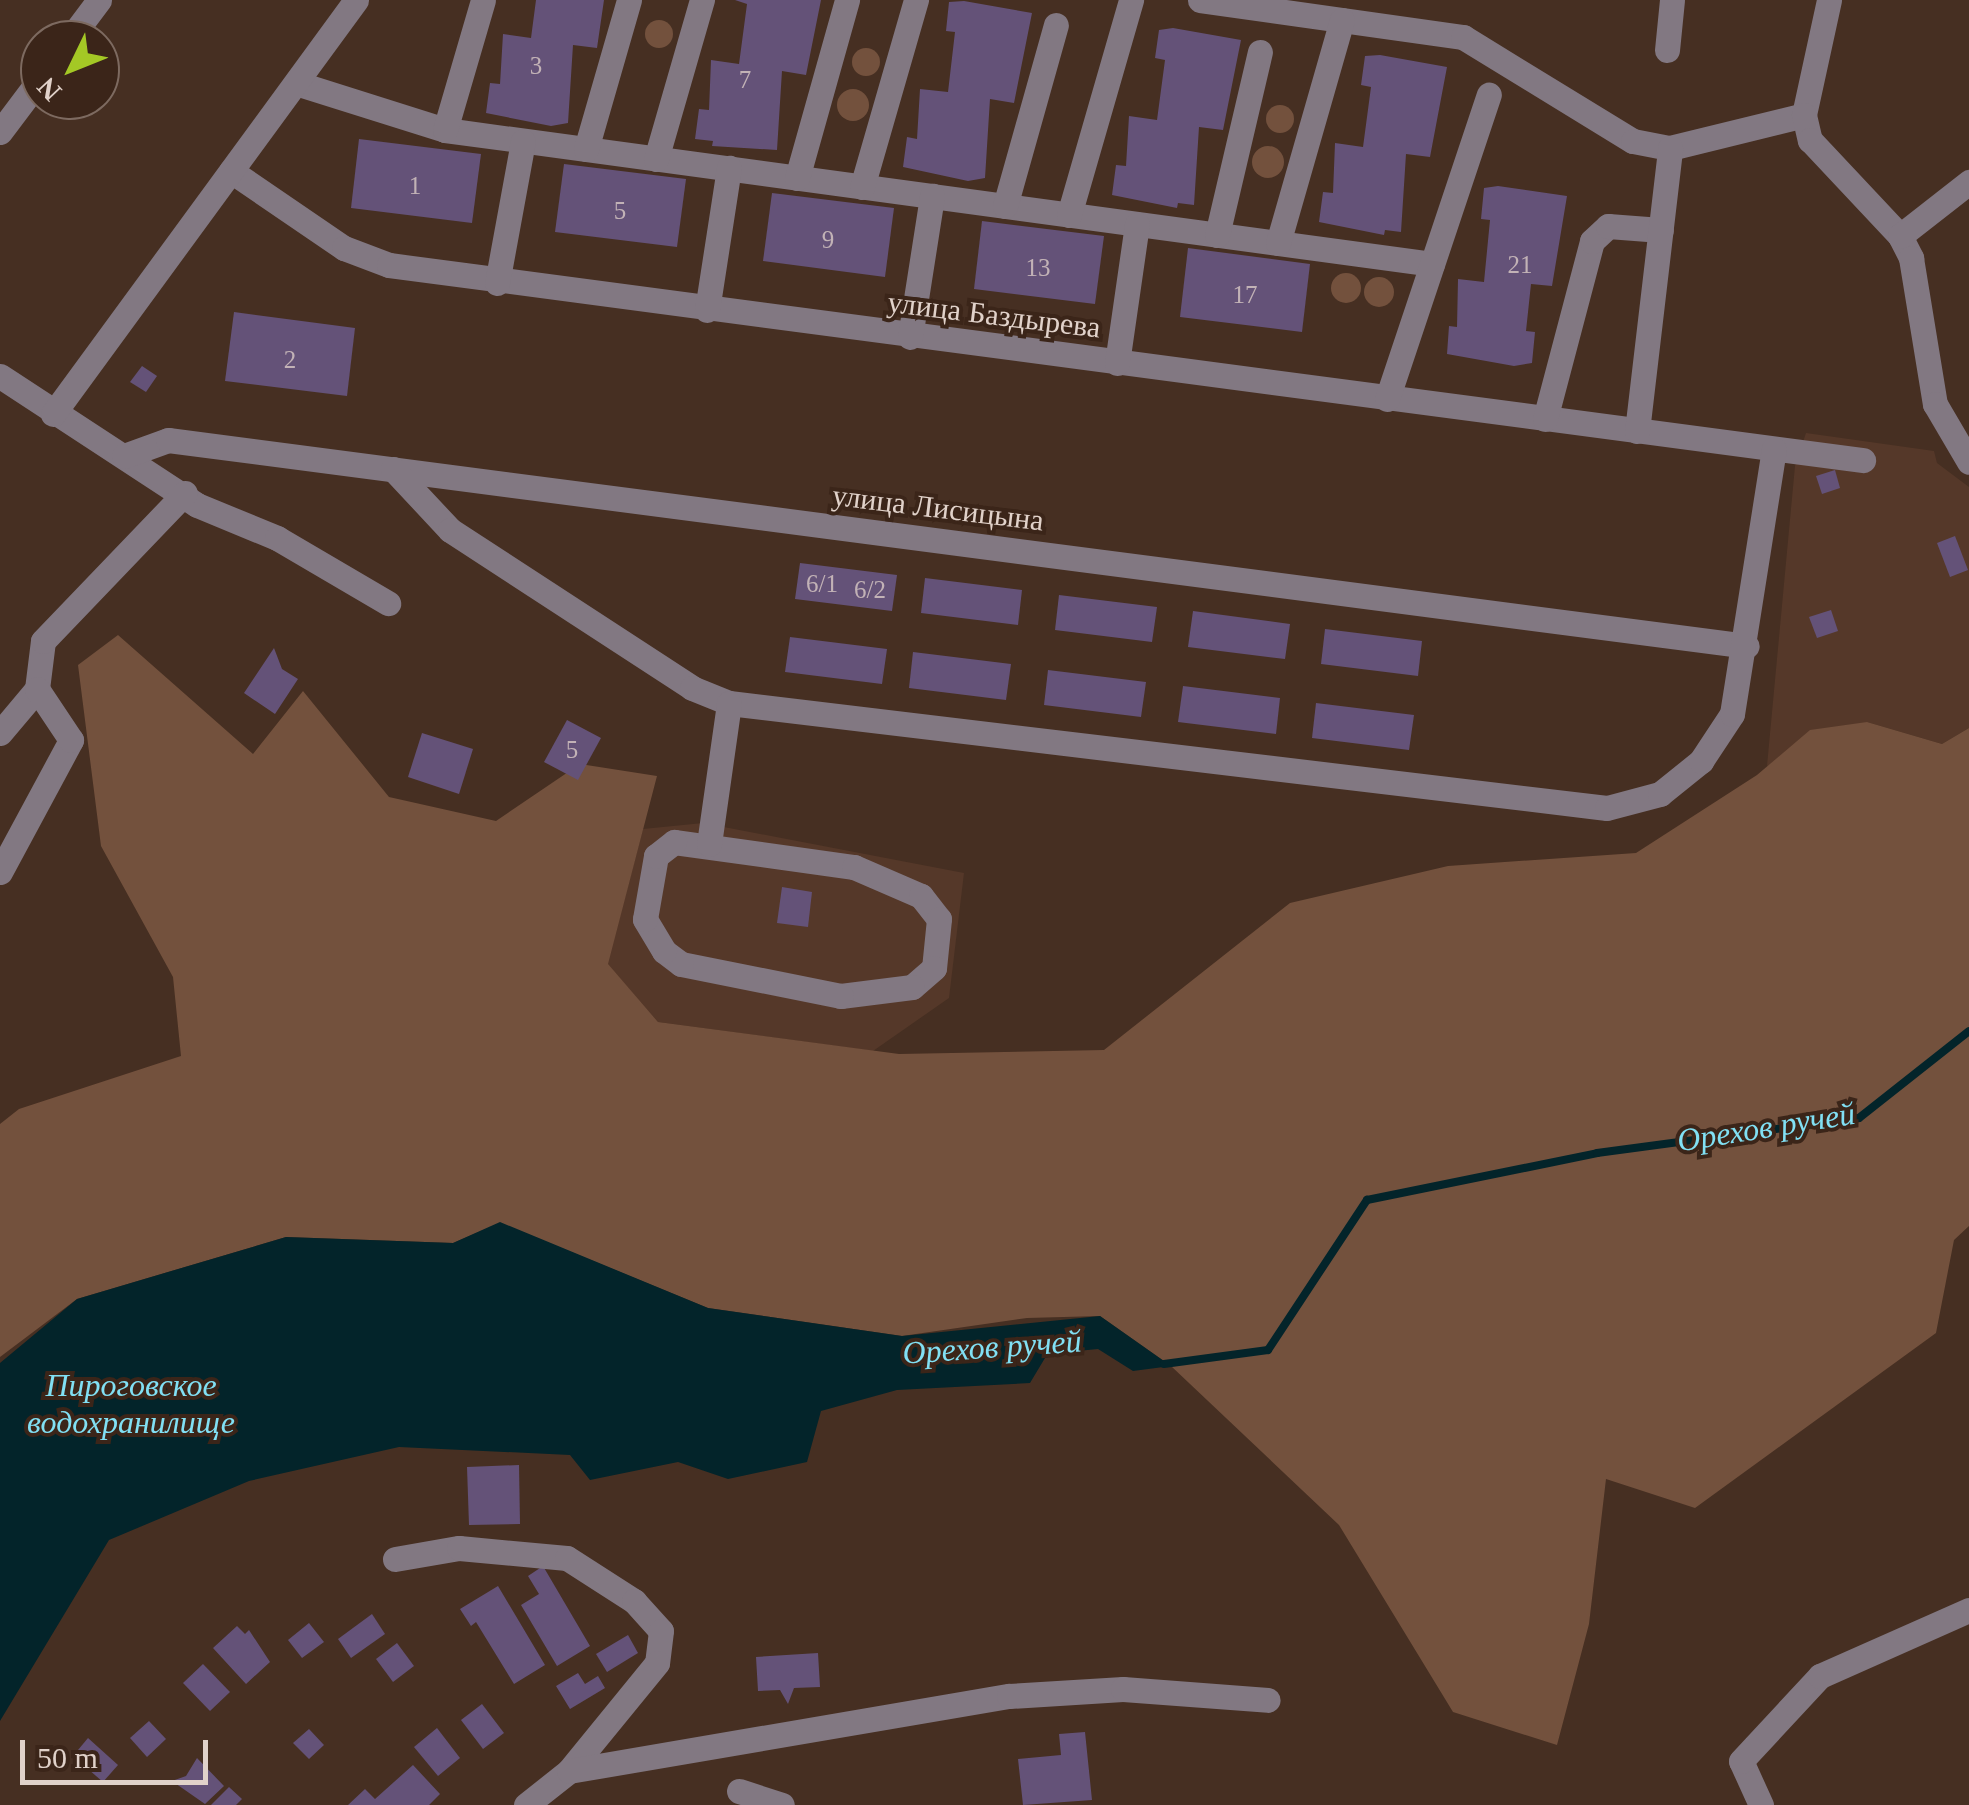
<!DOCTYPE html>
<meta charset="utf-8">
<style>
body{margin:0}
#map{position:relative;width:1969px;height:1805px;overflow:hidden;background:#462f22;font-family:"Times New Roman",serif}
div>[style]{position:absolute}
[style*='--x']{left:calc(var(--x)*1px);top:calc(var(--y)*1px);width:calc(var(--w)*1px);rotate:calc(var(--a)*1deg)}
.built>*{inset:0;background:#553829}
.green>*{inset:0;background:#73513d}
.round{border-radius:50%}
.water>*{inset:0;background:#03242a}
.stream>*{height:8px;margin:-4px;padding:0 4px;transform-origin:4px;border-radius:4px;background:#03242a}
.building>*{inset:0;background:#645278}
.minor>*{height:25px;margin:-12.5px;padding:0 12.5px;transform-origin:12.5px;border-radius:12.5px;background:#827882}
span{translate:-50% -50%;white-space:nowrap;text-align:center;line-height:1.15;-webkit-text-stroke:8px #3b2519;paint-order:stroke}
.number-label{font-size:25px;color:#c2b2b6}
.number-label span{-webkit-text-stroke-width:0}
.street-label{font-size:30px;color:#e1d2ca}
.water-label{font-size:32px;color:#81e0f4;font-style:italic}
.north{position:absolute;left:20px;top:20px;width:100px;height:100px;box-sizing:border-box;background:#3b2519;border:2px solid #7d6a60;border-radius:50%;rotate:227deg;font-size:28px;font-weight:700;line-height:40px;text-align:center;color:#e1d2ca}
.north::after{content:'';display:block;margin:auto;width:35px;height:45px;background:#a4c825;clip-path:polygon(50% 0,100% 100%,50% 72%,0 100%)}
.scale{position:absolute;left:20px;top:1740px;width:188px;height:45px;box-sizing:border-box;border:5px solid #e1d2ca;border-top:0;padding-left:12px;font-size:30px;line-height:35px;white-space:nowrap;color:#e1d2ca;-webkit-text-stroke:8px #3b2519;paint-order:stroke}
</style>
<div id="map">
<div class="built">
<i style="clip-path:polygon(1806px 433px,1934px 451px,1937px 463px,1969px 487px,1969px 728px,1942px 744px,1867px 722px,1767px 766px,1795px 466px)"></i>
<i style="clip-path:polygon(703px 823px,964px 873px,949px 998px,873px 1051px,658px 1022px,607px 964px,643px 829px)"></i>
</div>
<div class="green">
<i class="round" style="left:645px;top:20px;width:28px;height:28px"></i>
<i class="round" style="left:852px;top:48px;width:28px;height:28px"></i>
<i class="round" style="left:837px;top:89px;width:32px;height:32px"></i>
<i class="round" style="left:1266px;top:105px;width:28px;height:28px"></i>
<i class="round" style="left:1252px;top:146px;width:32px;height:32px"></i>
<i class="round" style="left:1331px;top:273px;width:30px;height:30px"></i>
<i class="round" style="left:1364px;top:277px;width:30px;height:30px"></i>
<i style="clip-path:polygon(118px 635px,253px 754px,303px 691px,389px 797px,496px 821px,580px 764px,657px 776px,608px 964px,658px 1022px,899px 1054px,1104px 1050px,1290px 903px,1448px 866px,1636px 853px,1757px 775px,1810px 730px,1867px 722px,1942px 744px,1969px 728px,1969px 1226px,1954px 1240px,1936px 1333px,1695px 1508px,1606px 1479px,1589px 1624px,1557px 1745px,1453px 1712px,1339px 1525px,1171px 1366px,1100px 1316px,1027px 1318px,902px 1336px,708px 1308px,500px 1223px,453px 1243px,286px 1237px,77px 1299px,0 1357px,0 1124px,19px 1109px,181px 1056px,173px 977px,101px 846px,78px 665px)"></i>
</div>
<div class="water">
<i style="clip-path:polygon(500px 1222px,708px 1308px,902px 1336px,1100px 1316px,1171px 1366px,1133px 1371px,1098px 1349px,1067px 1352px,1045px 1358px,1030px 1383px,897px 1390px,821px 1411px,807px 1462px,728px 1479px,678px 1462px,590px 1480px,570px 1455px,399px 1447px,249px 1481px,109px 1540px,0 1721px,0 1363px,77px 1299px,286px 1237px,453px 1243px)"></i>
</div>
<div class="stream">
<i style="--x:1164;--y:1364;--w:105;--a:-7.7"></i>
<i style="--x:1268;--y:1350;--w:180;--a:-56.6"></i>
<i style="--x:1367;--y:1200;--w:235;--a:-11.5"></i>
<i style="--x:1597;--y:1153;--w:264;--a:-7.6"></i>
<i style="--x:1859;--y:1118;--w:140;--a:-38.3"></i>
</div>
<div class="building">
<i style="clip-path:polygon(536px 0,604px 0,597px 48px,573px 45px,568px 123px,551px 126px,486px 113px,490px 83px,500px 84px,503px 34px,531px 38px)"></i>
<i style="clip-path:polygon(735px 0,821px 0,806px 75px,782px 71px,777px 150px,712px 146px,713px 141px,695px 139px,699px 109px,709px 110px,711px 60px,739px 64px,747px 4px)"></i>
<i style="clip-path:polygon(964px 1px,1032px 13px,1014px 103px,990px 99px,985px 178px,968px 181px,903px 167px,907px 137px,917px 139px,920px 89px,948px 92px,955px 32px,946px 31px,949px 2px)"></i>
<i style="clip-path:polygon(1173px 28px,1241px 40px,1223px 130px,1199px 127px,1194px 205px,1178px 203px,1177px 208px,1112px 195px,1116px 165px,1126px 166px,1129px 116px,1157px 120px,1165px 60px,1155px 58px,1159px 30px)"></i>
<i style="clip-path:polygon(1380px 55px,1447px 67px,1430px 157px,1406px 154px,1401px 232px,1385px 230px,1384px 235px,1319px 222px,1323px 192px,1333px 193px,1335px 143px,1363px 147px,1371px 87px,1361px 85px,1365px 56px)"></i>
<i style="clip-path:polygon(359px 139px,481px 154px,472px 223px,351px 208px)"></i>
<i style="clip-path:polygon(564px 164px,686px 179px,677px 247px,555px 232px)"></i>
<i style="clip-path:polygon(1498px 186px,1567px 196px,1552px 286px,1531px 284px,1526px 331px,1535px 332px,1532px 363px,1514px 366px,1447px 354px,1449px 326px,1457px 327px,1458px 279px,1484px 282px,1490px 220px,1481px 219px,1484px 188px)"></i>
<i style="clip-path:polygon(772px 193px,894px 208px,885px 277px,763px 261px)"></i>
<i style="clip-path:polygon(982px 221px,1104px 236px,1095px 304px,974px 289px)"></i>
<i style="clip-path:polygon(1188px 248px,1310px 264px,1302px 332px,1180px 317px)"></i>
<i style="clip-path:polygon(234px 312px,355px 328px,347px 396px,225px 381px)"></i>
<i style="clip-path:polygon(142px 366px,157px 376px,146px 392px,130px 382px)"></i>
<i style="clip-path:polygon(1835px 470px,1840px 488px,1822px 494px,1816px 476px)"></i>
<i style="clip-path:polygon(1955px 536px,1968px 570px,1950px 577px,1937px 543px)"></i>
<i style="clip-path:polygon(800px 563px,897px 575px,892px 611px,795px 599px)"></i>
<i style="clip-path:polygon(925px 578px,1022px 590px,1018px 625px,921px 613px)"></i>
<i style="clip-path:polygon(1059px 595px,1157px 607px,1152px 642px,1055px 630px)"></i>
<i style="clip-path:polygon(1831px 610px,1838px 631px,1817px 638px,1809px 617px)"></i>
<i style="clip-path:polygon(1193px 611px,1290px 624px,1285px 659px,1188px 647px)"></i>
<i style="clip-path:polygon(1325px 629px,1422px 641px,1418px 676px,1321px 664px)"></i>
<i style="clip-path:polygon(790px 637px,887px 649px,882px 684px,785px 672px)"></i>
<i style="clip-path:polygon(274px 648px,282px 669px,298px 679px,275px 714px,244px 693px)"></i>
<i style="clip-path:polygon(913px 652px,1011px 664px,1006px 700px,909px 688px)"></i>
<i style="clip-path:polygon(1048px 670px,1146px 682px,1141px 717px,1044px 705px)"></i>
<i style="clip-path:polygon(1183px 686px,1280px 698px,1276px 734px,1178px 722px)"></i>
<i style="clip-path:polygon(1316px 703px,1414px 715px,1409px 750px,1312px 738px)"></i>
<i style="clip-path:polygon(567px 720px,601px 738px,578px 780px,544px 762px)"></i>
<i style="clip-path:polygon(422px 733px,473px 749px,459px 794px,408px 777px)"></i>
<i style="clip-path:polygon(782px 887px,812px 892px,808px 927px,777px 923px)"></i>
<i style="clip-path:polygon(519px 1465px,520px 1524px,469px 1525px,467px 1467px)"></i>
<i style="clip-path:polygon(543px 1566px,590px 1646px,557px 1666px,521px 1605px,539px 1594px,528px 1576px)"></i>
<i style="clip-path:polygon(498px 1586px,545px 1665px,514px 1684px,476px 1622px,471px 1626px,460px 1609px)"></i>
<i style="clip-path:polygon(372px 1614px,385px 1634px,351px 1658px,338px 1639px)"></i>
<i style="clip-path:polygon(309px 1623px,324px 1642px,302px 1658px,288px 1640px)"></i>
<i style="clip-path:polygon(237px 1626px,245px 1634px,249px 1630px,270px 1662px,246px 1684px,213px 1648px)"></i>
<i style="clip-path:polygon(628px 1635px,638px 1653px,607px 1672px,596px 1654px)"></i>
<i style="clip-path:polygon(397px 1643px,414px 1666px,393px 1682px,376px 1659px)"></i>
<i style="clip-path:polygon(818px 1653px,820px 1687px,794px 1688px,788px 1704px,780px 1690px,758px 1691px,756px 1657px)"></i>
<i style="clip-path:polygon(203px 1664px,230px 1692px,210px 1711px,183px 1683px)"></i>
<i style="clip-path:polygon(578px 1673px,585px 1684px,598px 1676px,605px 1688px,570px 1709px,556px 1686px)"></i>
<i style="clip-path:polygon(482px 1704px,504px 1733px,483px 1749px,461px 1720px)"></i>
<i style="clip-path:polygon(149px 1721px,166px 1739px,147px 1757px,130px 1738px)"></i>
<i style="clip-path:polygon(437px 1728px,460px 1758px,438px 1776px,414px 1747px)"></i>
<i style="clip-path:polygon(309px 1729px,324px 1745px,309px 1759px,293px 1743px)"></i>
<i style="clip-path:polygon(1085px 1732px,1092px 1800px,1023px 1805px,1018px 1759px,1061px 1755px,1059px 1734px)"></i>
<i style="clip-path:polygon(88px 1738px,118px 1765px,103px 1782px,73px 1756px)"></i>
<i style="clip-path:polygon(197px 1758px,224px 1786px,205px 1804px,172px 1781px,186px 1776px)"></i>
<i style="clip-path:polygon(413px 1765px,440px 1794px,429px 1805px,348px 1805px,365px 1789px,375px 1799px)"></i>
<i style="clip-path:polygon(229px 1787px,242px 1799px,236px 1805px,211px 1805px)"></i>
</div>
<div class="minor">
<i style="--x:1200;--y:0;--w:266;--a:8"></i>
<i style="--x:1463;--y:37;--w:199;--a:31.5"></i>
<i style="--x:1633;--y:141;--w:38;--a:11"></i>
<i style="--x:1670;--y:148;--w:138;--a:-13.8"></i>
<i style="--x:1829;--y:0;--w:118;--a:102.3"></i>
<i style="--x:1804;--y:115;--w:26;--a:77"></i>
<i style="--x:1810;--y:140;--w:132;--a:46.8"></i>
<i style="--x:1900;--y:236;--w:25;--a:63"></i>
<i style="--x:1911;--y:258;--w:148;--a:80.7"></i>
<i style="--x:1935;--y:404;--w:67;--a:59.6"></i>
<i style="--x:69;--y:40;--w:50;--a:-53.1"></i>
<i style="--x:1667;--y:50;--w:50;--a:-84.3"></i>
<i style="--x:296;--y:83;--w:156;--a:17.5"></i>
<i style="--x:445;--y:130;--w:996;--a:7.73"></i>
<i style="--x:445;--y:130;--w:135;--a:-73.7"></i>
<i style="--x:0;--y:132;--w:66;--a:-53"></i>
<i style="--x:586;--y:149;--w:155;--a:-73.9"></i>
<i style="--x:656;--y:159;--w:166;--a:-73.9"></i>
<i style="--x:231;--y:171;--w:137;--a:34.3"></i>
<i style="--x:344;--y:248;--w:48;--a:20.7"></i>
<i style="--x:389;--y:265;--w:1487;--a:7.54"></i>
<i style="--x:797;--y:178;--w:185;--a:-74.3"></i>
<i style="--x:862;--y:187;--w:195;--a:-73.9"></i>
<i style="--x:1005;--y:206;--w:188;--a:-74.3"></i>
<i style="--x:1069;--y:215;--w:224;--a:-73.9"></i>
<i style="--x:1217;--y:235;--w:188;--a:-76.8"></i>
<i style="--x:1900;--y:236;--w:88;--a:-38"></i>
<i style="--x:1278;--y:243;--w:232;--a:-74"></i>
<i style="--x:497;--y:283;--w:144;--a:-79.6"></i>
<i style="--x:707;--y:310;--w:144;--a:-81.2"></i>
<i style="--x:910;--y:337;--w:143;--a:-81.1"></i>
<i style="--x:1117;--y:363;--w:140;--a:-81.8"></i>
<i style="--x:0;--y:376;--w:235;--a:33.2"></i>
<i style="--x:197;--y:505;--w:87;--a:22.4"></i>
<i style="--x:277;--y:538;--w:129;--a:30.4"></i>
<i style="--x:1387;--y:399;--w:321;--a:-71.5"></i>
<i style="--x:53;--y:414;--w:513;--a:-53.8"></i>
<i style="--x:1545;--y:419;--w:184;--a:-75.2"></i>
<i style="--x:1592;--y:241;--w:22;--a:-43"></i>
<i style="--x:1608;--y:226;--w:53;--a:4.3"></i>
<i style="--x:1637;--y:431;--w:285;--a:-83.3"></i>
<i style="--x:124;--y:456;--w:47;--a:-20"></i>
<i style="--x:168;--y:440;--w:1592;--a:7.43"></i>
<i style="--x:393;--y:469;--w:83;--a:46.9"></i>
<i style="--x:450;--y:530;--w:289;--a:33.1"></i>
<i style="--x:692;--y:688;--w:40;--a:22"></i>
<i style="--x:729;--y:703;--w:884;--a:6.82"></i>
<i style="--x:1607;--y:808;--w:55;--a:-14.8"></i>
<i style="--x:1660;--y:794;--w:53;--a:-38.8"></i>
<i style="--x:1701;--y:761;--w:56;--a:-56.6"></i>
<i style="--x:1732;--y:714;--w:268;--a:-81"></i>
<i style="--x:0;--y:733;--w:57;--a:-49.9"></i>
<i style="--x:37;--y:689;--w:48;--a:-82.9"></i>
<i style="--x:43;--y:641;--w:205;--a:-46.2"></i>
<i style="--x:674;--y:842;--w:182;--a:7.9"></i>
<i style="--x:854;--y:867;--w:73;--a:23.4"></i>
<i style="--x:921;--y:896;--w:29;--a:52"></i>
<i style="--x:939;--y:919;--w:49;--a:95.8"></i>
<i style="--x:934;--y:968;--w:29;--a:139"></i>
<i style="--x:912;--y:987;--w:72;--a:172.8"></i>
<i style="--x:841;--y:996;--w:163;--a:-168.7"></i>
<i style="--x:681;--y:964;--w:21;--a:-143"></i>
<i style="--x:664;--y:951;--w:37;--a:-121"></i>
<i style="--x:645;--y:919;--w:64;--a:-80.1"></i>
<i style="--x:656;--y:856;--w:23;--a:-38"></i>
<i style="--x:709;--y:844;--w:142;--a:-81.9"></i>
<i style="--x:0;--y:872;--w:150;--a:-61.7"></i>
<i style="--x:71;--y:740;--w:61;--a:-123.7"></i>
<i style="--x:395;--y:1559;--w:65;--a:-9.8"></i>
<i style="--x:459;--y:1548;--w:108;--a:5.3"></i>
<i style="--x:567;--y:1558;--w:80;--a:32.7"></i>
<i style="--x:634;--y:1601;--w:40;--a:48"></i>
<i style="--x:661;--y:1631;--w:32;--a:97"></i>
<i style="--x:657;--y:1663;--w:139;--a:129.2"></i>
<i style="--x:739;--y:1791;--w:45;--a:18"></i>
<i style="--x:526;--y:1805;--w:55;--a:-38.3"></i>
<i style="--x:569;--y:1771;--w:446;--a:-9.7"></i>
<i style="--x:1009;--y:1696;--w:114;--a:-3.5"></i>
<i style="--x:1123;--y:1689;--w:145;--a:4.3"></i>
<i style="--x:1761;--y:1805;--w:48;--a:-114.4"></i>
<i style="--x:1741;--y:1761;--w:116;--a:-47.1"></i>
<i style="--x:1820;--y:1676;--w:163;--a:-23.9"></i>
</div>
<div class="number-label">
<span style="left:536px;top:66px">3</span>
<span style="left:745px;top:80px">7</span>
<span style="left:415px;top:186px">1</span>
<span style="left:620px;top:211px">5</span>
<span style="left:828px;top:240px">9</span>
<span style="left:1520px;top:265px">21</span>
<span style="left:1038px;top:268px">13</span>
<span style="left:1245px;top:295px">17</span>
<span style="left:290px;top:360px">2</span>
<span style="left:822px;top:584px">6/1</span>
<span style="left:870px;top:590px">6/2</span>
<span style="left:572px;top:750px">5</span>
</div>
<div class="street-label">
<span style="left:994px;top:315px;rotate:7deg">улица Баздырева</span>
<span style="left:938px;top:508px;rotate:7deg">улица Лисицына</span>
</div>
<div class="water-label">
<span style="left:1766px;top:1127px;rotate:-9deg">Орехов ручей</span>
<span style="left:992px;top:1347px;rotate:-4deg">Орехов ручей</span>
<span style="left:131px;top:1404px">Пироговское<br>водохранилище</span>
</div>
<div class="north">N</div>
<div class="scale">50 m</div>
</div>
